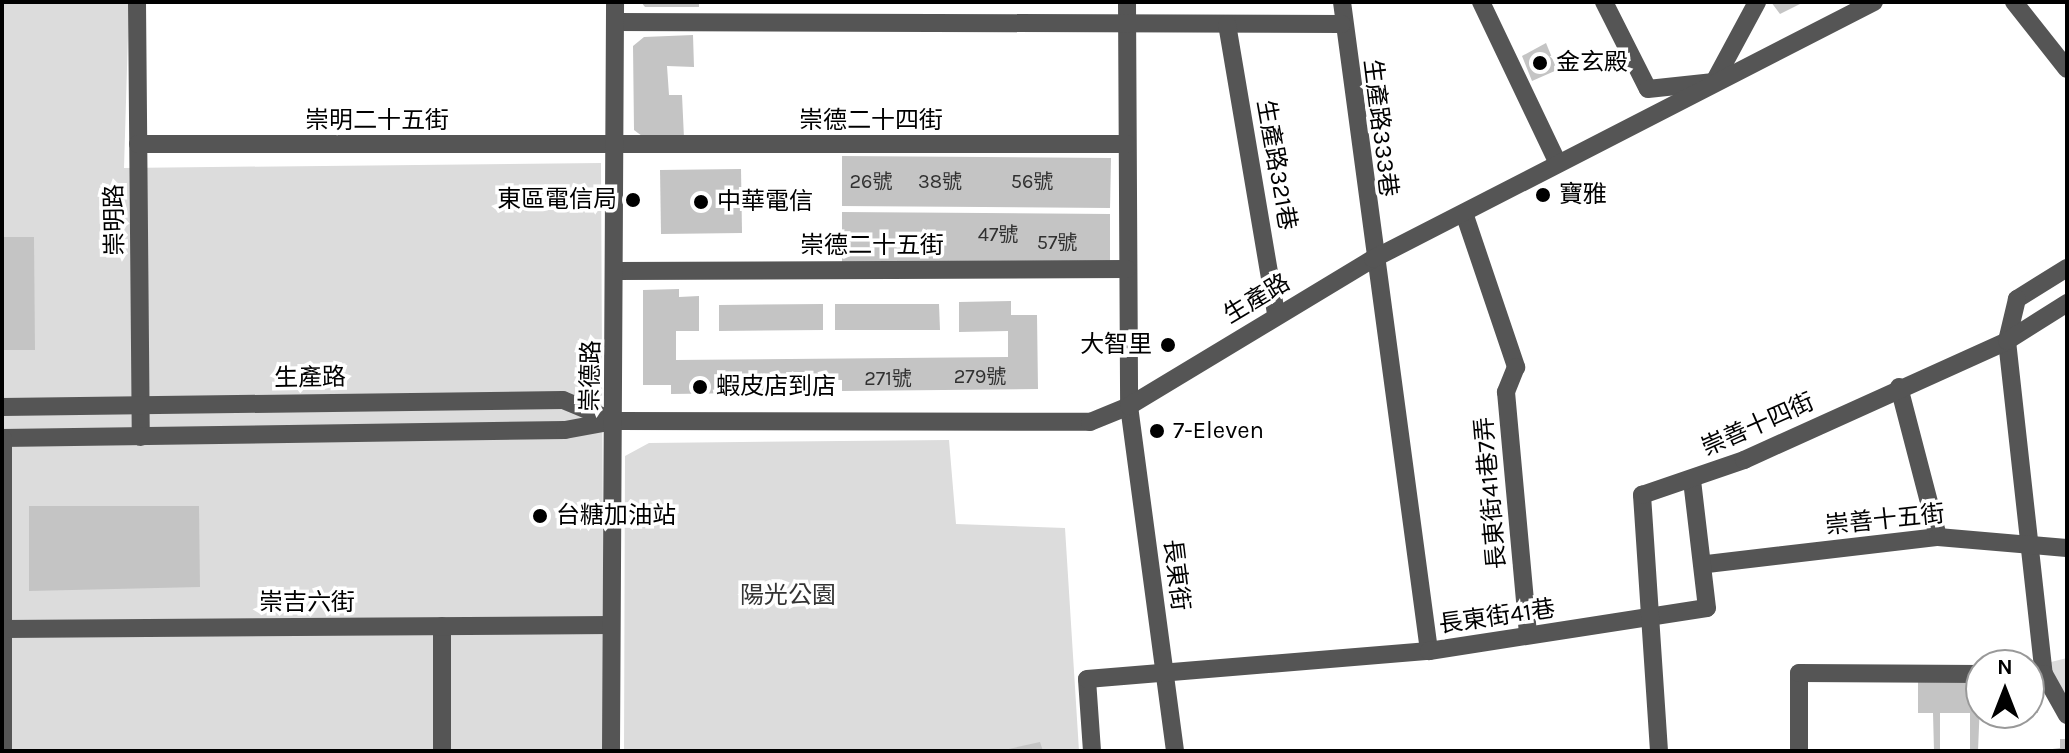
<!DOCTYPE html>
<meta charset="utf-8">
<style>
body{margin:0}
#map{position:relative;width:2069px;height:753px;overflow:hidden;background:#fff;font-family:Karla,"Noto Sans TC",sans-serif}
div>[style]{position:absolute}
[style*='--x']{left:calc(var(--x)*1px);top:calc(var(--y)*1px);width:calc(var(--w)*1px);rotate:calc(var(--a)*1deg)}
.green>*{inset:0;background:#dcdcdc}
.building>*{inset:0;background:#c4c4c4}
.minor>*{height:18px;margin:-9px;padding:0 9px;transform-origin:9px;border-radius:9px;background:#555}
.dots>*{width:22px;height:22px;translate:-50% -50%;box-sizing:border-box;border:4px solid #fff;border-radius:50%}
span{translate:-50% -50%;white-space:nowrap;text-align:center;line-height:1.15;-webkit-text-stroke:7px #fff;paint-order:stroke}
.number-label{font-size:20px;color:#313131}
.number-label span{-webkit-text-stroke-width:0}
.poi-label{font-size:24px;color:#000}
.left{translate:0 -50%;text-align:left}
.right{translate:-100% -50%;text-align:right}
.street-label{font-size:24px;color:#000}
.park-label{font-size:24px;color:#333}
.frame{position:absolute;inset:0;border:4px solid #000;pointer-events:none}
.north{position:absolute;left:1965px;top:649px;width:80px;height:80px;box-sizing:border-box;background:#fff;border:2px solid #999;border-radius:50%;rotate:0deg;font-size:22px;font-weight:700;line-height:32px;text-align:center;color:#000}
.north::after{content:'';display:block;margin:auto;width:28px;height:36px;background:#000;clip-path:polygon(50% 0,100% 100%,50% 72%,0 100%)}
</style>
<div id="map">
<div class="green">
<i style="clip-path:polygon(2px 2px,129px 2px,124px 168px,601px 163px,604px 751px,2px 751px)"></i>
<i style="clip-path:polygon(949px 440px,956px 524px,1065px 528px,1079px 751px,624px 751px,625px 456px,649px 443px)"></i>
<i style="clip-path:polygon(2067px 658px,2067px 707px,2047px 663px)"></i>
</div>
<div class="building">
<i style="clip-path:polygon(641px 2px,699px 2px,699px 7px,645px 7px)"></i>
<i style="clip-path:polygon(1771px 2px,1804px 2px,1780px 14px)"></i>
<i style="clip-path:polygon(693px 35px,694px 67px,667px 66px,669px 95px,682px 95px,684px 138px,646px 139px,634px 130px,633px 46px,644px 37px)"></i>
<i style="clip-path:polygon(1546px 43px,1557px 70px,1532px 81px,1522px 56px)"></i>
<i style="clip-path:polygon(842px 156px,1111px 158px,1110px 208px,842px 206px)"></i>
<i style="clip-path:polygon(741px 169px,742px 233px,661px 234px,660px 170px)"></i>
<i style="clip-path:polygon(842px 212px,1110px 214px,1110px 264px,842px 262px)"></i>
<i style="clip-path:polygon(2px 237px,34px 237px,35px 350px,2px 350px)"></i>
<i style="clip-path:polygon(679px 289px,679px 297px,699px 296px,699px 331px,676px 331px,676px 360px,1008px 357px,1008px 331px,959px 332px,959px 302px,1011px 301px,1011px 315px,1037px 315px,1038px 389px,842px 391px,842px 380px,820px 380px,821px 392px,671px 394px,671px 385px,643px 385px,643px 290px)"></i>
<i style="clip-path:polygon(823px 304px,823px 330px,719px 331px,719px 305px)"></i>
<i style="clip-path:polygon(835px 304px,939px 304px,940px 330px,835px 330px)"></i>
<i style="clip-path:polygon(29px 506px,199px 506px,200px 587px,29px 591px)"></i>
<i style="clip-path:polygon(1981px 678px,1978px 751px,1970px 751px,1970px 713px,1940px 713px,1940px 751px,1934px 751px,1933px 713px,1918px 713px,1918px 679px)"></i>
<i style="clip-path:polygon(2029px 678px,2038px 678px,2038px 713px,2029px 713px)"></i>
<i style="clip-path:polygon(2060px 739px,2067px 739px,2067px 751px,2037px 751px,2060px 748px)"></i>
<i style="clip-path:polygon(1040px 742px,1043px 751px,1004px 751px,1004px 750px)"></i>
</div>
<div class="minor">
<i style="--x:137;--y:2;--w:435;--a:89.5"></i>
<i style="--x:1127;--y:2;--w:404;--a:89.7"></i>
<i style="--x:1129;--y:406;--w:348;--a:82.4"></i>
<i style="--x:1342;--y:2;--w:655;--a:82.36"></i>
<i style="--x:1481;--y:2;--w:176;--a:64.5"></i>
<i style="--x:1604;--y:2;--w:97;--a:63.2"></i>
<i style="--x:1648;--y:89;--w:66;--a:-6.1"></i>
<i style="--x:1714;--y:82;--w:91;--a:-61.7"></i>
<i style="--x:2014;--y:2;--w:85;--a:51.7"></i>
<i style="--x:615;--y:22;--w:727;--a:0.16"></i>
<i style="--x:1227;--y:24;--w:295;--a:80.4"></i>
<i style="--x:138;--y:144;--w:989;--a:0"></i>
<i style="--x:1464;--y:213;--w:163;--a:71.3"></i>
<i style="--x:1516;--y:367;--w:27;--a:112"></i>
<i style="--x:1506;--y:392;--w:244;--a:84.8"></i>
<i style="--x:2067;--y:268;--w:59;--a:148.2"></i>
<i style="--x:2017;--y:299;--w:43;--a:103.4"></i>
<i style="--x:2007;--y:341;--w:335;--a:83.7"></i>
<i style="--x:2044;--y:674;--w:47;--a:60.7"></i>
<i style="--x:616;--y:271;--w:511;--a:-0.22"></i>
<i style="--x:1899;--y:387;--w:155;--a:75.4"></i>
<i style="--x:2;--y:407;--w:561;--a:-0.71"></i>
<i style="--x:563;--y:400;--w:55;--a:22.4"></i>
<i style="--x:2;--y:438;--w:563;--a:-0.81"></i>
<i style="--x:565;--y:430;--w:50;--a:-10.4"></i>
<i style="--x:614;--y:421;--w:476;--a:0.1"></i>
<i style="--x:1090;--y:422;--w:42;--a:-22.3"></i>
<i style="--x:1129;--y:406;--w:285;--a:-31.1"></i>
<i style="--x:1373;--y:259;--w:563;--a:-27.16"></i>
<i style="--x:3;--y:438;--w:313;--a:90"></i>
<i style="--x:1707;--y:564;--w:233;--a:-6.7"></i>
<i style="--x:1938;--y:537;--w:129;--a:4.9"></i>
<i style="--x:442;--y:626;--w:125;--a:90"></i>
<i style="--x:3;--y:629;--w:608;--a:-0.38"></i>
<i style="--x:611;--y:751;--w:749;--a:-89.69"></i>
<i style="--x:1092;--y:751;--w:72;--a:-94"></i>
<i style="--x:1087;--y:679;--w:343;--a:-4.7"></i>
<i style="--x:1429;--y:651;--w:281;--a:-8.8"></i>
<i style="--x:1707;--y:608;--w:129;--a:-96.7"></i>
<i style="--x:1659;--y:751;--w:257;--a:-93.8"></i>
<i style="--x:1642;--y:495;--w:108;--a:-18.9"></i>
<i style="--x:1744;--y:460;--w:289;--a:-24.3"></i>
<i style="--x:2007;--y:341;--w:71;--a:-32.3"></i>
<i style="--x:1799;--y:751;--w:78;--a:-90"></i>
<i style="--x:1799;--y:673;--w:182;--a:0.3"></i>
</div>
<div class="dots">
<i style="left:1540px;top:63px;background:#000"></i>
<i style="left:1543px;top:195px;background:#000"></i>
<i style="left:633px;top:200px;background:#000"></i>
<i style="left:701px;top:202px;background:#000"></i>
<i style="left:1168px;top:345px;background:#000"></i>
<i style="left:700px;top:387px;background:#000"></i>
<i style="left:1157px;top:431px;background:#000"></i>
<i style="left:540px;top:516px;background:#000"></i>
</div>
<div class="number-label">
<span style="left:871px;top:181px">26號</span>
<span style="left:940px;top:181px">38號</span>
<span style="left:1032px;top:181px">56號</span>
<span style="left:998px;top:234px">47號</span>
<span style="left:1057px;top:242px">57號</span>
<span style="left:980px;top:376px">279號</span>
<span style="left:888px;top:378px">271號</span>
</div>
<div class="poi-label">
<span class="left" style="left:1556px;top:63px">金玄殿</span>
<span class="left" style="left:1559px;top:195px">寶雅</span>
<span class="right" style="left:617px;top:200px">東區電信局</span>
<span class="left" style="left:717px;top:202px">中華電信</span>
<span class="right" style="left:1152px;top:345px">大智里</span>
<span class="left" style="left:716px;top:387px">蝦皮店到店</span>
<span class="left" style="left:1173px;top:431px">7-Eleven</span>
<span class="left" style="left:556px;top:516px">台糖加油站</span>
</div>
<div class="street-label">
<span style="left:377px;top:121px">崇明二十五街</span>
<span style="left:871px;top:121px">崇德二十四街</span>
<span style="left:1380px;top:128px;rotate:83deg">生產路333巷</span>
<span style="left:1276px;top:165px;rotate:80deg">生產路321巷</span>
<span style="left:115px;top:220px;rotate:-91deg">崇明路</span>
<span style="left:872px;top:246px">崇德二十五街</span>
<span style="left:1257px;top:299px;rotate:-31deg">生產路</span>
<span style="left:591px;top:376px;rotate:-89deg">崇德路</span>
<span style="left:310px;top:378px;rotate:-1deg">生產路</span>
<span style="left:1758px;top:425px;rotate:-24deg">崇善十四街</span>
<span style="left:1491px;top:493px;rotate:-95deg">長東街41巷7弄</span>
<span style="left:1885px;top:520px;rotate:-6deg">崇善十五街</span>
<span style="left:1176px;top:575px;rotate:83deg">長東街</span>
<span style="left:307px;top:603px">崇吉六街</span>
<span style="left:1497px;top:617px;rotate:-8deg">長東街41巷</span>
</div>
<div class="park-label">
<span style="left:788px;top:596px">陽光公園</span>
</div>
<div class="frame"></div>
<div class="north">N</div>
</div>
